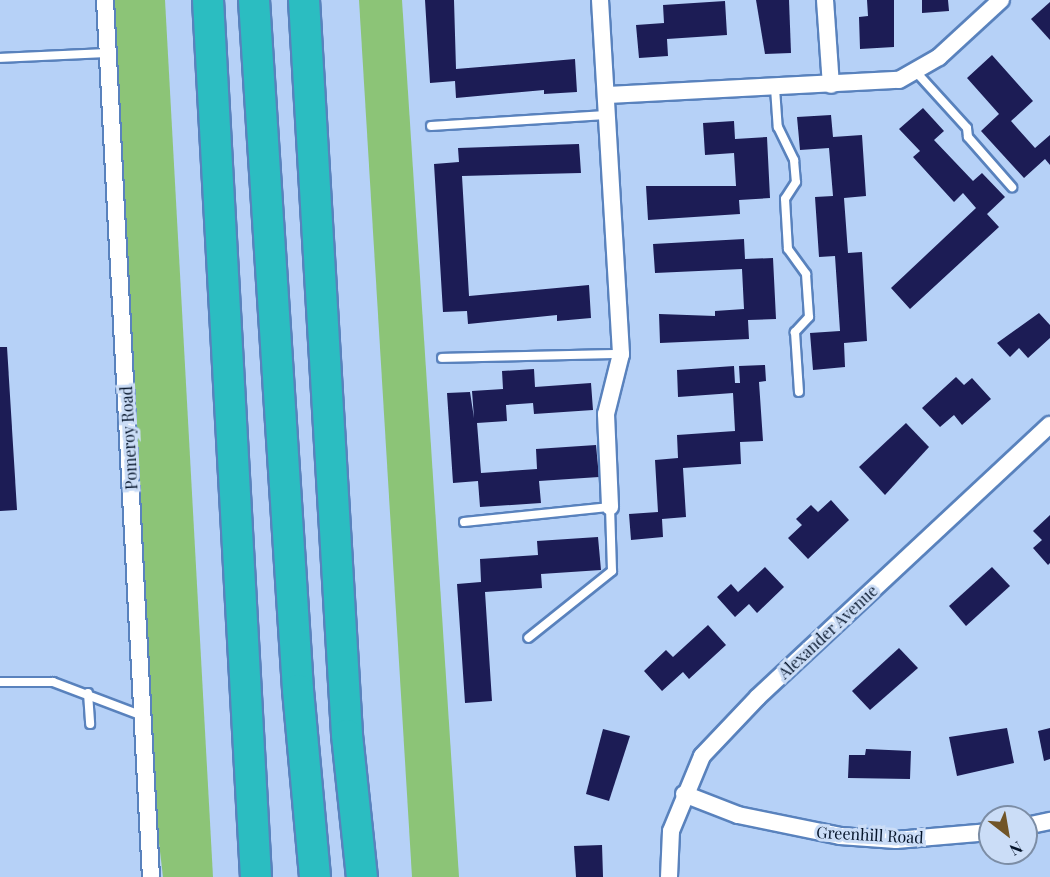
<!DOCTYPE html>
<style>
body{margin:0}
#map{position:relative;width:1050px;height:877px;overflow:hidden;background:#b6d1f7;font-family:"Playfair Display",serif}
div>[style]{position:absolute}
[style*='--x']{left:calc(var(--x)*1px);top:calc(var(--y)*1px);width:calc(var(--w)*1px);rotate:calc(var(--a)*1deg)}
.green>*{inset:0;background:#8cc477}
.building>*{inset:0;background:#1c1c55}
.roads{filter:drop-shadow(2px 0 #5982bd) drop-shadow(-2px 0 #5982bd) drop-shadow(0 2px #5982bd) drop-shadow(0 -2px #5982bd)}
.service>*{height:8px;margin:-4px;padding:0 4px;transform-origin:4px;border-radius:4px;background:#fff}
.minor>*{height:16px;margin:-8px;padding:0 8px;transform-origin:8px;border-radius:8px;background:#fff}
.motorway>*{height:30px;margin:-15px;padding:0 15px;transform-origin:15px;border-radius:15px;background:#2bbdc1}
span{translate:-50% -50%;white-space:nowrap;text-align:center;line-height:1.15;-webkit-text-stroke:6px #cbddf7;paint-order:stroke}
.street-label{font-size:16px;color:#05142a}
.north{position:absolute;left:978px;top:805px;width:60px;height:60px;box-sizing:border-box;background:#cbddf7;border:2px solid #7c8da5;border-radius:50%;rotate:149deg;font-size:16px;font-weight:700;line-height:24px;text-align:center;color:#05142a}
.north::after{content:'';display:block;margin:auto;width:21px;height:27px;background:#715528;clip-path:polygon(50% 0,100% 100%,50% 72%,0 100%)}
</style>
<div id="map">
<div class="green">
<i style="clip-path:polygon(103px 0,165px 0,213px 877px,163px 877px,138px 664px)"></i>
<i style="clip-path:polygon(359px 0,402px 0,459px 877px,412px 877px)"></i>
</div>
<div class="building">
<i style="clip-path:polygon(425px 0,454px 0,456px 69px,575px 59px,577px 92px,544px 94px,544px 90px,456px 98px,455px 81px,430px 83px)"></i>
<i style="clip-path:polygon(756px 0,789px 0,791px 53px,765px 54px)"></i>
<i style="clip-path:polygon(867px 0,894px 0,894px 47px,860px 49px,859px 17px,868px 16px)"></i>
<i style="clip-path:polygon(922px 0,948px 0,949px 11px,922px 13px)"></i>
<i style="clip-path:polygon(725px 1px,727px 35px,667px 39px,668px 56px,639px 58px,636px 25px,664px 23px,663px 5px)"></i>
<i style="clip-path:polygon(1050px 2px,1050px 40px,1031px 19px)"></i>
<i style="clip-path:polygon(992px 55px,1033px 101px,1011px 121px,1035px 148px,1050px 135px,1050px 165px,1045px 159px,1024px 178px,981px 131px,999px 114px,967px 78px)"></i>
<i style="clip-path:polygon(923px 108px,944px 131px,934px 140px,973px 181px,982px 173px,1005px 197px,987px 214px,999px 227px,910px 309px,891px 288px,976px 208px,963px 193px,954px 202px,913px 157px,920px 151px,899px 129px)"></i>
<i style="clip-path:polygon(831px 115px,833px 137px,862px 135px,866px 196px,844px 198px,848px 253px,862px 252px,867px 341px,844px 343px,845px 367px,813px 370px,810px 333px,840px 331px,835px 256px,819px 257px,815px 197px,833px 196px,829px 148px,800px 150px,797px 117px)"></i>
<i style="clip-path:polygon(734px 121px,735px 139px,767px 137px,770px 198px,739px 200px,740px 214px,648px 220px,646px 186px,736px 186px,734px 153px,705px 155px,703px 123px)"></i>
<i style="clip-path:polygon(579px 144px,581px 173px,462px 176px,469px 296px,589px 285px,591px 318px,557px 321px,557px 315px,468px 324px,467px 311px,443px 312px,434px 164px,459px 162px,458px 148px)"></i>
<i style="clip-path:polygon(744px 239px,745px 259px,773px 258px,776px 319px,748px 320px,749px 339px,660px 343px,659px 314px,715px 316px,715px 311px,744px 309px,742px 269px,655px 273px,653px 244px)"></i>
<i style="clip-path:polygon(1039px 313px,1050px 325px,1050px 338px,1028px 358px,1019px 348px,1010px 357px,997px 343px)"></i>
<i style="clip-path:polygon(0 347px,7px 347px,17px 510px,0 511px)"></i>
<i style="clip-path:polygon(765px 365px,766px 381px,759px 382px,763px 441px,740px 442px,741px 464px,683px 468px,686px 517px,662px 519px,663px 537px,631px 540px,629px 514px,658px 512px,655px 460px,678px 458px,677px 435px,735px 431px,733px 393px,678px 397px,677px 370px,734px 366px,735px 383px,740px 383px,739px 366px)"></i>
<i style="clip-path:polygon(534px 369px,535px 387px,591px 383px,593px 410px,534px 414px,533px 403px,506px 405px,507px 421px,477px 423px,481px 473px,537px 469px,536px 449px,596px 445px,599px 477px,539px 481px,541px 503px,480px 507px,478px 481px,453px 483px,447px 393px,470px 392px,474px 418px,472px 391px,503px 389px,502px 371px)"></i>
<i style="clip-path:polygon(956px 377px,964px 385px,972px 378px,991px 399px,962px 425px,954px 415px,940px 427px,922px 408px)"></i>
<i style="clip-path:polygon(906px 423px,929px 447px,885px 495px,859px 467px)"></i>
<i style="clip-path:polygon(831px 500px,849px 520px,808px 559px,788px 538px,802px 525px,796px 519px,811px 505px,818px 512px)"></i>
<i style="clip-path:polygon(1050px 515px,1050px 563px,1048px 565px,1033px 548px,1042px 540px,1033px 531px)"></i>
<i style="clip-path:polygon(598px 537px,601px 570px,541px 574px,542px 588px,485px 592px,492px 701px,465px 703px,457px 584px,481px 582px,480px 559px,538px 555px,537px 541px)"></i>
<i style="clip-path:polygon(765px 567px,784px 587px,757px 613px,749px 604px,735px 617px,717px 597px,731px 584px,738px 592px)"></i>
<i style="clip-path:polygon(992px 567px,1010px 586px,966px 626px,949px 606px)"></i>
<i style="clip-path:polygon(708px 625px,726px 645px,689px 679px,683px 672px,662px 691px,644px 671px,666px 650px,673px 657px)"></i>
<i style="clip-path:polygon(899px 648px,918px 668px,870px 710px,852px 691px)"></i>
<i style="clip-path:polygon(1007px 728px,1014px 763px,957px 776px,949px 737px)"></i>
<i style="clip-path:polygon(1050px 728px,1050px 759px,1044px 761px,1038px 731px)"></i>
<i style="clip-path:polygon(603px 729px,630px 736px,609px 801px,586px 794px)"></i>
<i style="clip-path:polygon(866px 749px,911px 751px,910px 779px,848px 778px,849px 755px,865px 755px)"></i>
<i style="clip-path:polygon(602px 845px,603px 877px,576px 877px,574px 846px)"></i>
</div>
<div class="roads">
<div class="service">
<i style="--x:0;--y:58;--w:108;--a:-2.7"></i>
<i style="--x:917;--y:73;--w:74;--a:47.7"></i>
<i style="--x:967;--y:128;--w:9;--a:84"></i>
<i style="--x:968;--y:137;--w:67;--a:48.7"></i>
<i style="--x:775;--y:88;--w:39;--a:86"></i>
<i style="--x:778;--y:127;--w:37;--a:64"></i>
<i style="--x:794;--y:160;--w:22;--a:85"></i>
<i style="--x:796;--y:182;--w:20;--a:123"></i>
<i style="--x:785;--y:199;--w:50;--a:86.6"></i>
<i style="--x:788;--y:249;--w:31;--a:54"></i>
<i style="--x:806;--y:274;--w:43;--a:86"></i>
<i style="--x:809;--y:317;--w:21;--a:133"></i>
<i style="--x:795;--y:332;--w:60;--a:86.2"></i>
<i style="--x:431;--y:126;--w:175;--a:-3.6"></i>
<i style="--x:442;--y:358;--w:179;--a:-1.3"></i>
<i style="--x:464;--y:522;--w:147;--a:-5.9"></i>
<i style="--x:610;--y:507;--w:64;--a:88.2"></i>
<i style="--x:612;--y:571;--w:107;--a:141.4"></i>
<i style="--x:0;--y:682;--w:53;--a:0"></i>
<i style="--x:53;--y:682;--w:96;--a:20.7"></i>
<i style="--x:88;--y:693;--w:31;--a:86"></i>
</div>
<div class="minor">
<i style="--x:105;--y:0;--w:878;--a:87"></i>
<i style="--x:600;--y:0;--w:355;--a:86.6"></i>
<i style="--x:621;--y:354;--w:62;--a:104"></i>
<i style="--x:606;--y:414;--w:93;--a:87.5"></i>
<i style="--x:825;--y:0;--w:85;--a:86"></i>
<i style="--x:608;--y:95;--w:291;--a:-3"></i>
<i style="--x:899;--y:80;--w:46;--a:-29.9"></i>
<i style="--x:939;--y:57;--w:84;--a:-42.6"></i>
<i style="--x:684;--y:794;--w:58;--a:21.3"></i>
<i style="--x:738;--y:815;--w:104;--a:11.6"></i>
<i style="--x:840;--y:836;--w:56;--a:4.1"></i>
<i style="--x:896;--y:840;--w:94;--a:-4.9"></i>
<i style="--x:1026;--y:826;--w:25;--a:-12"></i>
<i style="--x:669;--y:877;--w:46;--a:-87.5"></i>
<i style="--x:671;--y:831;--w:81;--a:-67.5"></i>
<i style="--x:702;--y:756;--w:81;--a:-46.5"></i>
<i style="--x:758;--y:697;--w:399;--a:-43"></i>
</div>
<div class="motorway">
<i style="--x:208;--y:0;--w:878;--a:86.87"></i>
<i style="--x:254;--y:0;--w:691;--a:86.35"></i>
<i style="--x:298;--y:690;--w:188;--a:84.8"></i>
<i style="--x:304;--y:0;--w:736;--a:86.65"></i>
<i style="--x:347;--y:735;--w:143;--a:84"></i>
</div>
</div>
<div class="street-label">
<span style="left:129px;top:438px;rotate:-93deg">Pomeroy Road</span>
<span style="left:828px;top:632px;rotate:-43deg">Alexander Avenue</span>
<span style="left:870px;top:835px;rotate:3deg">Greenhill Road</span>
</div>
<div class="north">N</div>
</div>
